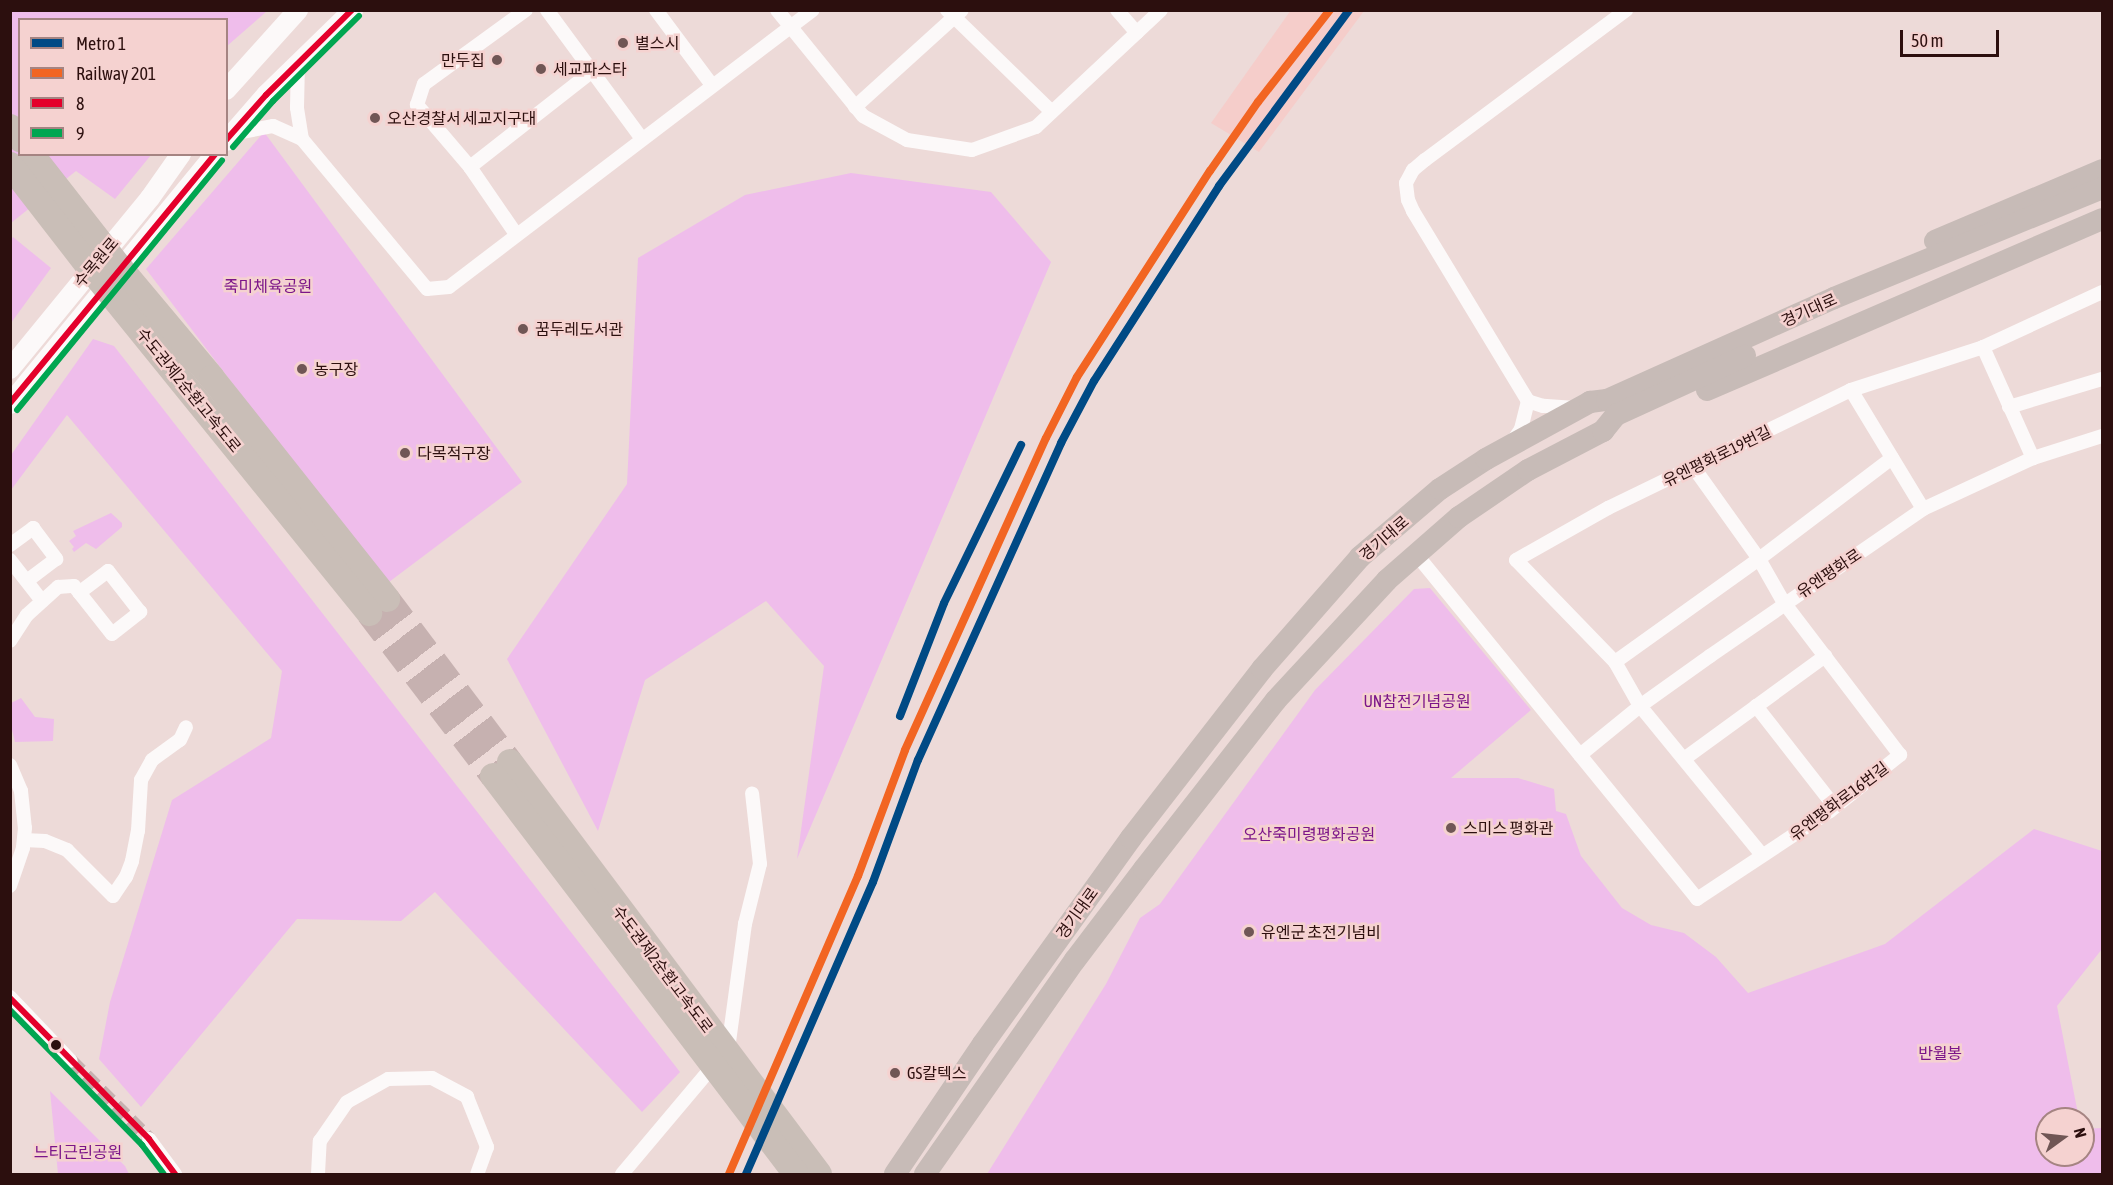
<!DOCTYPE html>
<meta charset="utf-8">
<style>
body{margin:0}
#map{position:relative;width:2113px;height:1185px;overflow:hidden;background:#eddad8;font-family:"Asap Condensed","Noto Sans KR",sans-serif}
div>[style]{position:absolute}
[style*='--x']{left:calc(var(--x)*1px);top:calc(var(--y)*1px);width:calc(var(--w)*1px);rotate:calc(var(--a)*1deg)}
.built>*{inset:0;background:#f5cdca}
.green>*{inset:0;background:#efbdeb}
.street-tunnel>*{height:14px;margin-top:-7px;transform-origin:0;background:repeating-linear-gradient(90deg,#c6b1b0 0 14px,transparent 0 21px)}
.highway-tunnel>*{height:26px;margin-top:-13px;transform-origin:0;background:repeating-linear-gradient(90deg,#c6b1b0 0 26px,transparent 0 39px)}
.street>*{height:14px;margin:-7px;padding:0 7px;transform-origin:7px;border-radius:7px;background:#fcf9f9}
.secondary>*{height:20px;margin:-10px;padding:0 10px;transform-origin:10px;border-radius:10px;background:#fcf9f9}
.primary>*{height:22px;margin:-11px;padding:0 11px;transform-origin:11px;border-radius:11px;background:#c7bbb7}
.highway>*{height:26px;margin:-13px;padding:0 13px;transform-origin:13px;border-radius:13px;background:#c9beb7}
.bus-1>*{height:6px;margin:-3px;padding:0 3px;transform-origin:3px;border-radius:3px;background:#e4002b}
.bus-2>*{height:6px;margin:-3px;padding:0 3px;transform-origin:3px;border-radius:3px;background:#00a651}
.rail-1>*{height:8px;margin:-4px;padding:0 4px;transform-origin:4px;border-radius:4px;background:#f26522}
.metro-1>*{height:8px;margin:-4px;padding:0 4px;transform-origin:4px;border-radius:4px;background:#004a85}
.dots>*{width:16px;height:16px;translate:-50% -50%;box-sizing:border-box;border:3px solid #f5d2d0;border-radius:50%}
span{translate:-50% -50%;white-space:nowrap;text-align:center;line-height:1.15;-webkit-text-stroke:5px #f5d2d0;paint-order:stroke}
.poi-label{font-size:16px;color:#2c0f0e}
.left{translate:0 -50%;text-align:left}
.right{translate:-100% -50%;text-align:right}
.street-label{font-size:16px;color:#2c0f0e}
.park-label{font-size:16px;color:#7c1589}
.frame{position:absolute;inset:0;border:12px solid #2c0f0e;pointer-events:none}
.legend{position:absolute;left:18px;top:18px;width:210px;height:138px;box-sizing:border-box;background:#f5d2d0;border:2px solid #a58482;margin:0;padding:8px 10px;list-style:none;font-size:18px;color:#2c0f0e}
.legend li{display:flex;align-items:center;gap:12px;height:30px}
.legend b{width:30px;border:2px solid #a58482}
.north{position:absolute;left:2035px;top:1107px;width:60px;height:60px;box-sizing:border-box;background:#f5d2d0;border:2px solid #a58482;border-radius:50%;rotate:75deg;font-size:16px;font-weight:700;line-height:24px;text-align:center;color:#2c0f0e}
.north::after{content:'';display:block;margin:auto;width:21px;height:27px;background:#705655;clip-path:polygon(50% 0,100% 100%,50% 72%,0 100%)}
.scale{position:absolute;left:1900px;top:30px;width:99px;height:27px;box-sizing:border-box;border:3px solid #2c0f0e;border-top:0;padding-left:8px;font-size:18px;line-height:21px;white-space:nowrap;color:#2c0f0e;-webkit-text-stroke:4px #f5d2d0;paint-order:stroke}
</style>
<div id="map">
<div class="built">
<i style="clip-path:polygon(1291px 10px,1364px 11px,1259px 152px,1211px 123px)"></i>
</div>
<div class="green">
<i style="clip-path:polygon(11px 11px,267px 11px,227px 46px,226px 20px,20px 20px,20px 154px,151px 155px,115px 199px,76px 171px,11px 223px)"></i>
<i style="clip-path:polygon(264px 132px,522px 482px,385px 585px,146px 269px)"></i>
<i style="clip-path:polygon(851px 173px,991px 192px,1051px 262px,797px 859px,824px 666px,766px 601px,645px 680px,598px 831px,507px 659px,627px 484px,638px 258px,745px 195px)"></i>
<i style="clip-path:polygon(13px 237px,51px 268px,11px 323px,10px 240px)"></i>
<i style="clip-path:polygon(93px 339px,114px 346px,680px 1072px,642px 1112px,435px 892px,401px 921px,297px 919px,141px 1107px,99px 1059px,110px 1002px,172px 800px,271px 738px,282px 671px,67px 415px,11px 490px,11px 455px)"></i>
<i style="clip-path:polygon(111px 513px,122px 523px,122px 527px,96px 549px,86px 543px,74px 552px,72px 549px,74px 547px,69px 541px,76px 536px,73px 531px)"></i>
<i style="clip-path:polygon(1430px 588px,1531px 710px,1451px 778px,1518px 778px,1554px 789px,1556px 811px,1566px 814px,1581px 856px,1622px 908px,1651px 925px,1684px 933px,1716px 957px,1748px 993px,1885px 944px,2034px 829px,2102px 851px,2102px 949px,2057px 1006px,2079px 1119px,2047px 1119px,2047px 1155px,2083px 1155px,2083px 1129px,2102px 1128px,2102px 1174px,987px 1174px,1106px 984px,1140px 918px,1160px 904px,1315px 690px,1414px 589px)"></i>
<i style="clip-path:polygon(21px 698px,35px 717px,54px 719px,53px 741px,15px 742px,11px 726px,11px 703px)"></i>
<i style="clip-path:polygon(50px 1091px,125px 1166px,129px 1174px,58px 1174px)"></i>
</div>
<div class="street-tunnel">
<i style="--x:71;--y:1061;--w:110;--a:45"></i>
</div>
<div class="highway-tunnel">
<i style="--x:387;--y:599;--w:204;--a:53"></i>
<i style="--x:369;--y:613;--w:205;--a:52.7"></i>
</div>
<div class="street">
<i style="--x:547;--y:10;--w:160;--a:53.6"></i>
<i style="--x:656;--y:10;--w:94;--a:53.3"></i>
<i style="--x:777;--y:10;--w:136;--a:50.9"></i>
<i style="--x:863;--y:116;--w:50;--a:28.6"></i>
<i style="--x:907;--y:140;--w:66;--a:8.7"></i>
<i style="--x:972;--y:150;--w:68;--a:-19.8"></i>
<i style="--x:1036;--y:127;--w:171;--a:-43.1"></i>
<i style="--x:947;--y:10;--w:146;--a:44.2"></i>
<i style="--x:1117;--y:10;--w:30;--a:49"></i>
<i style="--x:298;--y:63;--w:45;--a:91.3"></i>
<i style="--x:297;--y:108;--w:31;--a:81"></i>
<i style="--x:855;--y:107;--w:144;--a:-42.2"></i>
<i style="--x:232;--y:134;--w:42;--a:-11"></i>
<i style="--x:273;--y:126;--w:32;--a:24"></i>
<i style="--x:302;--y:139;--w:195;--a:50.2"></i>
<i style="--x:427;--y:289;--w:22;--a:-5"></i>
<i style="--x:449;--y:287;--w:457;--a:-37.3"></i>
<i style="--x:470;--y:167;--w:154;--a:-38.1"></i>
<i style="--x:516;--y:234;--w:81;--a:-124.5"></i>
<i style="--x:470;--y:167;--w:82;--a:-130.5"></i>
<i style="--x:417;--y:105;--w:22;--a:-72"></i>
<i style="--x:424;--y:84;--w:126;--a:-36"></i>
<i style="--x:1983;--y:347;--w:122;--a:65.8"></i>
<i style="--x:1851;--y:390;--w:139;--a:58.8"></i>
<i style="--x:2009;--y:407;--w:97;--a:-16.8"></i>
<i style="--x:1575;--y:408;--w:32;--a:-176"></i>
<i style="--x:1543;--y:406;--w:16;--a:-162"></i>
<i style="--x:1528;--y:401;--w:222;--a:-121.2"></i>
<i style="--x:1413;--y:211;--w:12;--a:-114"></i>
<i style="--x:1408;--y:200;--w:17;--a:-97"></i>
<i style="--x:1406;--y:183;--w:15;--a:-62"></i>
<i style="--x:1413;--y:170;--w:16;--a:-40"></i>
<i style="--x:1425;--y:160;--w:251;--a:-36.7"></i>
<i style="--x:1513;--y:441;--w:14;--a:-56"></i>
<i style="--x:1521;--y:429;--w:29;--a:-76"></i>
<i style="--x:10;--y:545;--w:29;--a:-36"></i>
<i style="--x:33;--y:528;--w:39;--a:53"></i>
<i style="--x:56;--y:559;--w:36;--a:143"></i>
<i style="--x:1416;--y:554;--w:445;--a:50.8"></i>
<i style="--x:1697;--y:899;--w:159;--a:-33.5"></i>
<i style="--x:1830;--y:811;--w:90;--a:-38.7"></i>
<i style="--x:1900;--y:755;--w:191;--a:-127.3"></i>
<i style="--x:1784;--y:603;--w:51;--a:-119.6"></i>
<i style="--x:1759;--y:559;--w:112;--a:-125.5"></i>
<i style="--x:10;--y:560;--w:52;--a:52"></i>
<i style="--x:10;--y:641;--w:31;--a:-57"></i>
<i style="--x:27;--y:615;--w:42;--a:-42.1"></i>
<i style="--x:58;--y:587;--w:16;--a:-4"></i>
<i style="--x:74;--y:586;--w:61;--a:51.6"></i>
<i style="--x:112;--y:634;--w:36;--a:-38"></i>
<i style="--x:140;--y:612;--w:52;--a:-128"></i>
<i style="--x:108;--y:571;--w:36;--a:143"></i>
<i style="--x:1615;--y:662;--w:177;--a:-35.6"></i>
<i style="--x:1759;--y:559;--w:167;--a:-37.2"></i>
<i style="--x:1756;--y:706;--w:128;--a:52"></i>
<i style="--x:1580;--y:755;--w:77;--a:-39.2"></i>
<i style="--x:1640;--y:706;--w:86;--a:-35.5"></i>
<i style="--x:1710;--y:656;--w:259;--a:-34.6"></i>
<i style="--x:1923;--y:509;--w:121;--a:-24.9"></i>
<i style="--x:2033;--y:458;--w:72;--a:-17.7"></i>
<i style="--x:1684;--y:759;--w:175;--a:-36.1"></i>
<i style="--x:10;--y:765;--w:28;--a:67"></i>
<i style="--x:21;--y:791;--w:37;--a:84"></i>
<i style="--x:25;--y:828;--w:20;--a:96"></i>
<i style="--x:23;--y:848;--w:40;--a:108.9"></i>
<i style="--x:24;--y:840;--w:21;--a:3"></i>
<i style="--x:45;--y:841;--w:24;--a:22"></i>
<i style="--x:67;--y:850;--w:65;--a:45"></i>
<i style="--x:113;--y:896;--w:23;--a:-56"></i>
<i style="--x:126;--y:877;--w:17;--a:-69"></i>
<i style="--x:132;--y:861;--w:31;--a:-79"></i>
<i style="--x:138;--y:831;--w:51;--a:-86.6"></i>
<i style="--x:141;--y:780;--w:23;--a:-61"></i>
<i style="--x:152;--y:760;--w:34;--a:-36"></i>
<i style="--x:180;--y:740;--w:14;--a:-65"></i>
<i style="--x:1762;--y:855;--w:193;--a:-129.3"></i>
<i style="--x:1640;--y:706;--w:51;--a:-119.6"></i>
<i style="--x:1615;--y:662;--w:142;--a:-134.1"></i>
<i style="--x:1516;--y:560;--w:106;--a:-29.5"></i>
<i style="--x:1608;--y:508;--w:270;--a:-25.9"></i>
<i style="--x:1851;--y:390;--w:139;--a:-18"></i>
<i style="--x:1983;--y:347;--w:131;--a:-24.8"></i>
<i style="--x:10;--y:997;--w:88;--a:46.4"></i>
<i style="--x:149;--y:1139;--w:44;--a:53.4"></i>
<i style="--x:318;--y:1174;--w:33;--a:-87"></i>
<i style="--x:320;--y:1141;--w:47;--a:-55.3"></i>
<i style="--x:347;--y:1102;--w:47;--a:-29.3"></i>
<i style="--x:388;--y:1079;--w:44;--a:-1.3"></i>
<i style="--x:432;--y:1078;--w:40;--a:28"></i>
<i style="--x:467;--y:1097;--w:54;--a:68.2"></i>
<i style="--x:487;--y:1147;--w:29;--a:110"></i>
<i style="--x:622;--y:1174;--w:132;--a:-49.9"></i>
<i style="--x:707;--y:1073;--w:38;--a:-55"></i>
<i style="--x:729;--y:1042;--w:119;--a:-82.3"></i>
<i style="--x:745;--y:924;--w:62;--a:-76"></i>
<i style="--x:760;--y:864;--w:71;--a:-96.4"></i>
</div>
<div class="secondary">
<i style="--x:226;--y:90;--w:108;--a:-48"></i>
<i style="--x:226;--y:141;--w:61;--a:-49"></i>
<i style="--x:266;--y:95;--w:122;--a:-44.3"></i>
<i style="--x:10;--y:369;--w:221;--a:-50.7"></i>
<i style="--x:150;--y:198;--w:54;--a:-54.8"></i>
<i style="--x:10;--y:404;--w:323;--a:-50.6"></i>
</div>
<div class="primary">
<i style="--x:1935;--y:241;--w:181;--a:-23"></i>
<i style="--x:1707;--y:390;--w:430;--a:-23.4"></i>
<i style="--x:895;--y:1174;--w:157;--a:-55.9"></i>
<i style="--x:983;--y:1044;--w:254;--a:-54.3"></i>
<i style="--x:1131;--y:838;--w:214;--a:-52.2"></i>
<i style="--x:1262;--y:669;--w:149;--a:-48.8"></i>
<i style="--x:1360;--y:557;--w:105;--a:-40.4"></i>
<i style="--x:1440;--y:489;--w:55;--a:-33.1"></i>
<i style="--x:1486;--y:459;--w:119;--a:-28.7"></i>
<i style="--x:1590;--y:402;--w:17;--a:-7"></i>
<i style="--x:1607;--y:400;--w:249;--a:-24.2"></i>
<i style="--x:1834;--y:298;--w:290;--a:-22.3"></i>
<i style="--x:925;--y:1174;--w:261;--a:-55"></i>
<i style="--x:1075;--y:960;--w:114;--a:-52.8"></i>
<i style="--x:1144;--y:869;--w:214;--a:-52"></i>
<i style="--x:1276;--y:700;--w:163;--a:-47.2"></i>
<i style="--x:1387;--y:580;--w:96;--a:-41.2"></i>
<i style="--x:1459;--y:517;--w:83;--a:-34.3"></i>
<i style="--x:1528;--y:470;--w:85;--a:-27.5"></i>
<i style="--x:1603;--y:431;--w:21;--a:-51"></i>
<i style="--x:1616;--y:415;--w:142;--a:-24.6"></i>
</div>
<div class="highway">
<i style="--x:10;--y:127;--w:16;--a:50"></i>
<i style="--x:31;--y:154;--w:146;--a:52"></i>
<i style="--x:121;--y:269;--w:142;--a:50.1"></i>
<i style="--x:212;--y:378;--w:282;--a:51.6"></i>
<i style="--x:10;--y:165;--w:135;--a:52.2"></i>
<i style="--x:93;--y:272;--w:439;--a:51"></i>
<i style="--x:510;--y:762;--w:515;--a:53.13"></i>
<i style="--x:493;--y:776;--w:500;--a:52.72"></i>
</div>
<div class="bus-1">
<i style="--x:226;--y:140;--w:60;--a:-48.4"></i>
<i style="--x:266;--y:95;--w:121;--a:-44.7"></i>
<i style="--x:10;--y:403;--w:323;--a:-50.5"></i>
<i style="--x:10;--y:998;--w:198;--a:45.4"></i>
<i style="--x:149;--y:1139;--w:44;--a:53.4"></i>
</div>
<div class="bus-2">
<i style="--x:233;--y:147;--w:61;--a:-49"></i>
<i style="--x:273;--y:101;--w:121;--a:-44.7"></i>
<i style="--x:17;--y:410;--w:323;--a:-50.6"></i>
<i style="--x:10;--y:1010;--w:189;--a:45.6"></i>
<i style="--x:142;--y:1145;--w:36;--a:53"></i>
</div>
<div class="rail-1">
<i style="--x:729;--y:1174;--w:325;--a:-66.6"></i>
<i style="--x:858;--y:876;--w:134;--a:-69.5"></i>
<i style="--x:905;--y:750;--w:342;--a:-65.7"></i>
<i style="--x:1046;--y:438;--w:68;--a:-63.1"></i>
<i style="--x:1077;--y:377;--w:245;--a:-57.2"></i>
<i style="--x:1210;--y:171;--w:84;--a:-55.2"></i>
<i style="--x:1258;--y:102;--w:117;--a:-52"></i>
</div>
<div class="metro-1">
<i style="--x:900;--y:716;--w:121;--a:-68.7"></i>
<i style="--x:944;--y:603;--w:176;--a:-64"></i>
<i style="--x:746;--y:1174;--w:318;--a:-66.5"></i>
<i style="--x:873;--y:882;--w:130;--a:-69.8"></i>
<i style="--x:918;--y:760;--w:348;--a:-65.7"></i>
<i style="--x:1061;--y:443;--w:70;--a:-62"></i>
<i style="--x:1094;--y:381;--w:232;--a:-57.3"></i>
<i style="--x:1219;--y:186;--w:219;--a:-53.5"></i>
</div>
<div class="dots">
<i style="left:623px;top:43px;background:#705655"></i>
<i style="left:497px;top:60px;background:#705655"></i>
<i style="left:541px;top:69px;background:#705655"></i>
<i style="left:375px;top:118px;background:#705655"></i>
<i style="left:523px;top:329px;background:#705655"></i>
<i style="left:302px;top:369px;background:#705655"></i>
<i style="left:405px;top:453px;background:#705655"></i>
<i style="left:1451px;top:828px;background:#705655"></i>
<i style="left:1249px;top:932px;background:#705655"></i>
<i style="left:56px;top:1045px;background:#2c0f0e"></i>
<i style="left:895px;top:1073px;background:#705655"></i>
</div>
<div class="poi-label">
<span class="left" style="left:635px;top:43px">별스시</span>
<span class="right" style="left:485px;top:60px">만두집</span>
<span class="left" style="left:553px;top:69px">세교파스타</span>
<span class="left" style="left:387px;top:118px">오산경찰서 세교지구대</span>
<span class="left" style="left:535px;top:329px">꿈두레도서관</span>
<span class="left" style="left:314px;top:369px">농구장</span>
<span class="left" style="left:417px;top:453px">다목적구장</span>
<span class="left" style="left:1463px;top:828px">스미스 평화관</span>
<span class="left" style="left:1261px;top:932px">유엔군 초전기념비</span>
<span class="left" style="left:907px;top:1073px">GS칼텍스</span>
</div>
<div class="street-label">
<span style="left:96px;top:262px;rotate:-50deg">수목원로</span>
<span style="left:1809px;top:310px;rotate:-24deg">경기대로</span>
<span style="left:189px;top:390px;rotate:51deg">수도권제2순환고속도로</span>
<span style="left:1717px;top:456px;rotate:-26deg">유엔평화로19번길</span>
<span style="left:1384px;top:538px;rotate:-41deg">경기대로</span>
<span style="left:1829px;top:573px;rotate:-34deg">유엔평화로</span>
<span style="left:1839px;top:801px;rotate:-37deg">유엔평화로16번길</span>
<span style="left:1077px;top:913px;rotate:-54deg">경기대로</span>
<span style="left:663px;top:969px;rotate:53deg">수도권제2순환고속도로</span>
</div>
<div class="park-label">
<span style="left:268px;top:286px">죽미체육공원</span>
<span style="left:1417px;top:701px">UN참전기념공원</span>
<span style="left:1309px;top:834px">오산죽미령평화공원</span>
<span style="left:1940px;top:1053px">반월봉</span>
<span style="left:78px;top:1152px">느티근린공원</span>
</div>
<div class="frame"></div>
<ul class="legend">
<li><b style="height:8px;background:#004a85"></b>Metro 1</li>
<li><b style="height:8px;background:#f26522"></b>Railway 201</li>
<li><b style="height:8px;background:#e4002b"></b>8</li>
<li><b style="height:8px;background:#00a651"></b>9</li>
</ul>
<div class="north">N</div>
<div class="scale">50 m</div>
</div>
